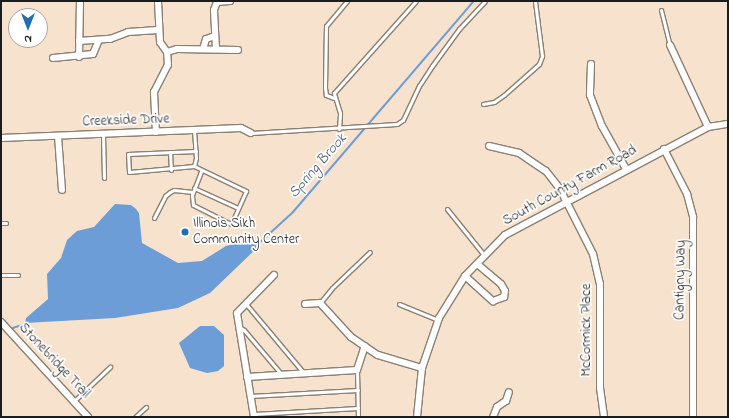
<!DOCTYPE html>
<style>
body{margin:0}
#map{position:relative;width:729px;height:418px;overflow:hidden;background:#f7e3cd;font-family:"Indie Flower",sans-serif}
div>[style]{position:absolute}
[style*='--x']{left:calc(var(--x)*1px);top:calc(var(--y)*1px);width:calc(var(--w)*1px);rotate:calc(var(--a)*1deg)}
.water>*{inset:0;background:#6c9dd6}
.stream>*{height:2px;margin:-1px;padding:0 1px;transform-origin:1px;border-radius:1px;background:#6c9dd6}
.roads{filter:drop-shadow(1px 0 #8a8074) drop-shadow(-1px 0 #8a8074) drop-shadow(0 1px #8a8074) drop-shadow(0 -1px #8a8074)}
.lane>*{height:3px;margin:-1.5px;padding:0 1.5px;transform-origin:1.5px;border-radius:1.5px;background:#fff}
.street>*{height:6px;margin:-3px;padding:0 3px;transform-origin:3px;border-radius:3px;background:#fff}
.dots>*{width:11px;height:11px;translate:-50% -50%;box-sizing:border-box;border:2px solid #fff;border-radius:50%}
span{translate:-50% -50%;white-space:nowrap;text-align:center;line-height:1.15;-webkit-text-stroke:3.5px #fff;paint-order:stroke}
.street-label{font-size:14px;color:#1c1c1c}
.poi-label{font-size:14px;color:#1c1c1c}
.left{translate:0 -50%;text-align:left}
.water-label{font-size:15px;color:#445c79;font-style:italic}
.frame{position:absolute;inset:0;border:2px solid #1c1c1c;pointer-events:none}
.north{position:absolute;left:8px;top:8px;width:40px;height:40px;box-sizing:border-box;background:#fff;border:1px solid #a4a4a4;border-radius:50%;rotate:180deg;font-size:11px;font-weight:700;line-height:16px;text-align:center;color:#1c1c1c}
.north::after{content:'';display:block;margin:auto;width:14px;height:18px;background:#1f6fb2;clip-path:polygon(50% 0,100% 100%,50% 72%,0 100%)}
</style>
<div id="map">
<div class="water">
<i style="clip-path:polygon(115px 204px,131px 205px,136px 209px,139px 213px,142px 243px,178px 263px,202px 261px,226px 246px,239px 243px,260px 245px,210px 293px,178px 308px,115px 318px,25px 323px,26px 318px,48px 299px,47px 274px,61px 258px,67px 240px,77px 231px,94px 227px)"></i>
<i style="clip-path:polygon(200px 326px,214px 326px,224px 335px,224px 366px,218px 371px,207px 373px,190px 368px,179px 343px)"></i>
</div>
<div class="stream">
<i style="--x:257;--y:245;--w:49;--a:-42.5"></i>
<i style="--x:293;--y:212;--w:278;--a:-49.4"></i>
<i style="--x:10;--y:329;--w:18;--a:-19"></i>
</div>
<div class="roads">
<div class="lane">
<i style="--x:661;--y:10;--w:36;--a:76"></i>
<i style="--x:334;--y:98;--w:9;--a:-159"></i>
<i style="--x:326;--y:95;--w:7;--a:-98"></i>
<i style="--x:325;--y:88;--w:62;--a:-89.1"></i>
<i style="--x:326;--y:26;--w:33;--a:-50"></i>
<i style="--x:483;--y:104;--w:11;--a:-10"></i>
<i style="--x:494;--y:102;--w:12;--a:-35"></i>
<i style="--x:504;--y:95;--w:47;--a:-41.5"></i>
<i style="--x:539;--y:64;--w:9;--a:-69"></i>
<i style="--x:542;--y:56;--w:55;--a:-97.3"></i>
<i style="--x:339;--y:129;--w:16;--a:-86"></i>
<i style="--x:340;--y:113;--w:21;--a:-107"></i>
<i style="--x:334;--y:93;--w:123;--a:-48.3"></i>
<i style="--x:194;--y:130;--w:28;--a:86"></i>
<i style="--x:196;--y:158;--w:8;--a:104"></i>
<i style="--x:194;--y:166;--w:65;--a:174.7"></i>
<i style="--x:129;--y:172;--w:18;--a:-93"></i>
<i style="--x:128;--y:154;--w:68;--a:-2.5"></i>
<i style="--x:251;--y:133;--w:146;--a:-3.5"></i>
<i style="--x:397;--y:124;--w:7;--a:-34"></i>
<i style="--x:403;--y:120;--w:38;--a:-65"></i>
<i style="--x:419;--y:86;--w:24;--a:-57"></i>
<i style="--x:432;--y:66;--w:46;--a:-53.9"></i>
<i style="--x:459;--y:29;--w:38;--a:-47"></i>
<i style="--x:103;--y:134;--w:44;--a:88.7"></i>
<i style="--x:170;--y:152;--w:18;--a:87"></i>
<i style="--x:194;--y:166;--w:58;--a:25.7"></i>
<i style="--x:246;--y:191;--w:36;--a:114"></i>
<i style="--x:231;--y:224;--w:42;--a:-153.4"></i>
<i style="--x:193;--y:205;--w:10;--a:-96"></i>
<i style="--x:192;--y:195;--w:25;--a:-69"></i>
<i style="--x:194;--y:188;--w:48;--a:24.4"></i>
<i style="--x:447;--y:209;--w:59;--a:51.2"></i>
<i style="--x:154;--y:218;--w:25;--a:-63"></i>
<i style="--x:165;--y:196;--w:6;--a:-39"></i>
<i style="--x:170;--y:192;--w:4;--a:-27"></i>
<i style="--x:174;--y:190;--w:19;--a:6"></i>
<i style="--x:1;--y:223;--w:5;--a:0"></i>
<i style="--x:1;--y:275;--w:17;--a:0"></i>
<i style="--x:320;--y:303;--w:19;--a:-51"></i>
<i style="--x:332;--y:288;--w:52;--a:-43.5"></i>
<i style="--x:246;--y:304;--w:90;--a:50"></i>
<i style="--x:399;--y:304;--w:42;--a:22.3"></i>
<i style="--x:239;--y:327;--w:6;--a:31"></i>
<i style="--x:244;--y:330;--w:59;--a:49.8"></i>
<i style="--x:357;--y:370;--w:47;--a:88.8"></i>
<i style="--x:250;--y:396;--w:108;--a:-3.2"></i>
<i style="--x:74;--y:401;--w:50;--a:-43.4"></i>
<i style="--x:254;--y:414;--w:104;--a:-3.3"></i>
<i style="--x:135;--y:417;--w:15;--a:-42"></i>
</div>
<div class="street">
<i style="--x:79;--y:41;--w:31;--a:-4"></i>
<i style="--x:110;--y:39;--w:19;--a:-21"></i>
<i style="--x:128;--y:32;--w:30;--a:-4"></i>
<i style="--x:670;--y:45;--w:90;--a:65.1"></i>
<i style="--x:203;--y:49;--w:10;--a:-73"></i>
<i style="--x:206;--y:39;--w:9;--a:-18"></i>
<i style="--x:216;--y:49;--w:39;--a:-93"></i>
<i style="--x:214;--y:10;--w:9;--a:-69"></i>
<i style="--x:217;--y:2;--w:13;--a:-4"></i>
<i style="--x:167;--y:52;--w:10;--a:-17"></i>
<i style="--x:177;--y:49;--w:61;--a:0.9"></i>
<i style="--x:79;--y:57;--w:56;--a:-89"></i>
<i style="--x:53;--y:58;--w:40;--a:-5.7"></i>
<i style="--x:93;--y:54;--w:15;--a:-67"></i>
<i style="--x:591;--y:64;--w:31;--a:92"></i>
<i style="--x:590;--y:95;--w:33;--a:69"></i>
<i style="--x:602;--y:126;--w:49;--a:60.8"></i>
<i style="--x:156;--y:132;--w:40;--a:-92.9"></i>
<i style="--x:154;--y:92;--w:30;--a:-63"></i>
<i style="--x:168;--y:65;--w:13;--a:-94"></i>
<i style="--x:167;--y:52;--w:12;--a:-125"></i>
<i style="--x:160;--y:42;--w:41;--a:-92.8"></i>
<i style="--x:58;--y:136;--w:54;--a:85.8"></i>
<i style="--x:1;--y:138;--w:240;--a:-2.4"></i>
<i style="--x:241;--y:128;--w:11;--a:27"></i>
<i style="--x:489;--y:146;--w:31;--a:13"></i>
<i style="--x:519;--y:153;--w:32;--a:34"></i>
<i style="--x:546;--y:171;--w:23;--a:52"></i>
<i style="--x:560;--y:189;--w:73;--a:63.1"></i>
<i style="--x:593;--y:254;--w:31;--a:77"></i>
<i style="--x:600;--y:284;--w:104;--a:90"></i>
<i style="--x:600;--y:388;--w:29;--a:82"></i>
<i style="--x:664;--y:149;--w:51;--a:62.9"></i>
<i style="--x:687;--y:194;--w:24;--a:75"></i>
<i style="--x:693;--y:217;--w:200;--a:90"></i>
<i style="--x:465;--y:276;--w:38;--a:42"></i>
<i style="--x:493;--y:301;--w:12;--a:-20"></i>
<i style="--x:504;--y:297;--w:6;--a:-81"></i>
<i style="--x:505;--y:291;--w:8;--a:-120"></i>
<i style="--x:501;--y:284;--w:31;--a:-140"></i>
<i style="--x:305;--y:304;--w:15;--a:-4"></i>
<i style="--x:320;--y:303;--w:46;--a:47.6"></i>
<i style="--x:351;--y:337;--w:32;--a:34"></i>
<i style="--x:378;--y:355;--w:46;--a:16.5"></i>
<i style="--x:1;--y:322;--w:129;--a:47.5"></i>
<i style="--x:247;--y:377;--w:110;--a:-3.6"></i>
<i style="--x:357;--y:370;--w:25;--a:-72"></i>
<i style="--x:254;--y:417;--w:105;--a:-99.3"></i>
<i style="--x:237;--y:313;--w:53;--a:-45.8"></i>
<i style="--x:417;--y:417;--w:49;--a:-84.2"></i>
<i style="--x:422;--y:368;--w:53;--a:-71.2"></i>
<i style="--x:439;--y:318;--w:49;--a:-58.2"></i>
<i style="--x:465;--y:276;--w:57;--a:-45.7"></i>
<i style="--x:505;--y:235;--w:230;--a:-28"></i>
<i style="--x:708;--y:127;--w:20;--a:-9"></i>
<i style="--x:493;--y:417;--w:11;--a:-68"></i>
<i style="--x:497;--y:407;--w:11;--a:-34"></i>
<i style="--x:506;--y:401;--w:9;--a:-72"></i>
</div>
</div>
<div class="dots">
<i style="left:185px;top:232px;background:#1f6fb2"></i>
</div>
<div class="street-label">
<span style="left:126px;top:121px;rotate:-2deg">Creekside Drive</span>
<span style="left:570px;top:186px;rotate:-29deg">South County Farm Road</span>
<span style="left:681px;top:280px;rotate:-89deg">Cantigny Way</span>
<span style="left:587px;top:330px;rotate:-90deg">McCormick Place</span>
<span style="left:54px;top:361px;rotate:47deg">Stonebridge Trail</span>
</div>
<div class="poi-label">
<span class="left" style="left:193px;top:232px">Illinois Sikh<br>Community Center</span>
</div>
<div class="water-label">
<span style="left:318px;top:166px;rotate:-49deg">Spring Brook</span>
</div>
<div class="frame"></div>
<div class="north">N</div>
</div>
